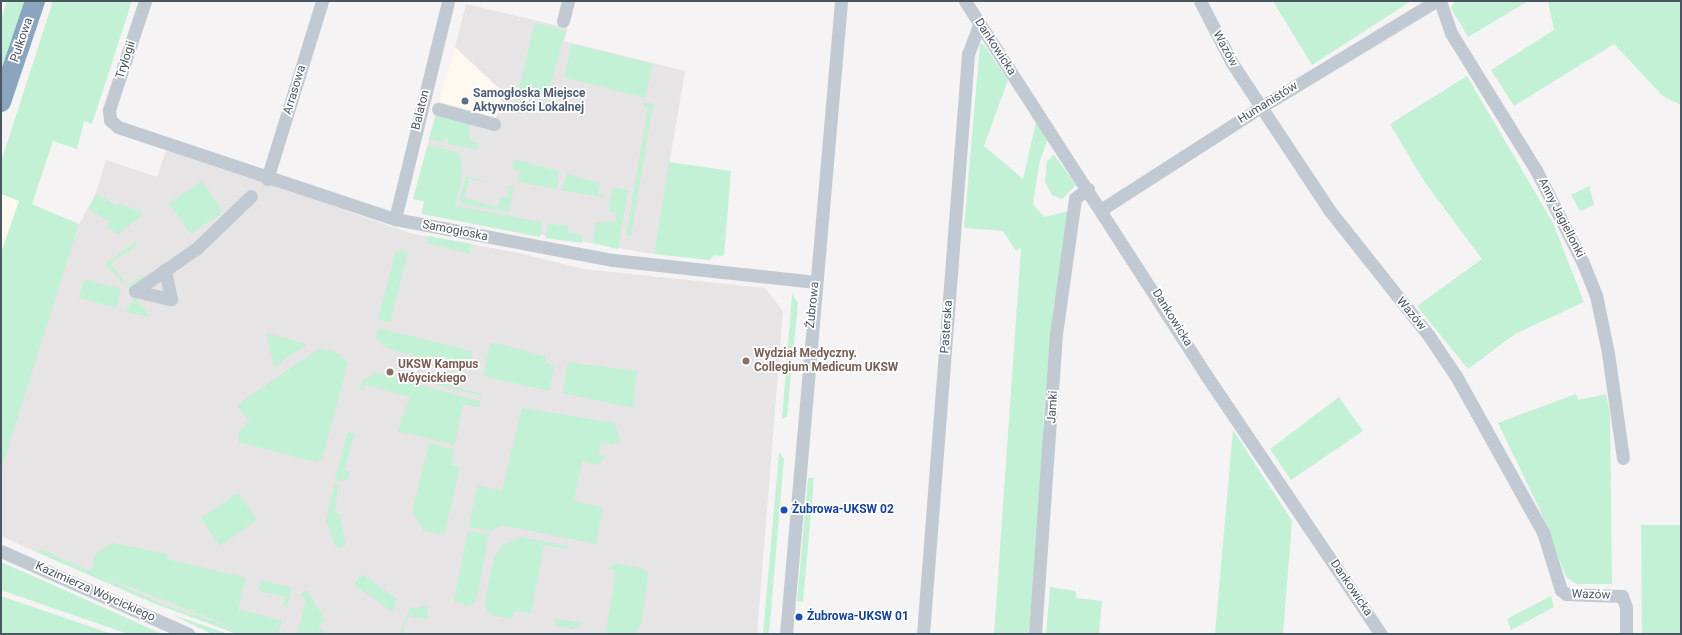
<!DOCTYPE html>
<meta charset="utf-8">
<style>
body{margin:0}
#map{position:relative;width:1682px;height:635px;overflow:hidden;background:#f5f3f3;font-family:Roboto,sans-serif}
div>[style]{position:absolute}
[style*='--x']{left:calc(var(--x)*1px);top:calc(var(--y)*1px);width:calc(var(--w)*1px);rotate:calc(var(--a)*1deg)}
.commercial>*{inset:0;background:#fdf9ef}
.education>*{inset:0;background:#e6e4e5}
.green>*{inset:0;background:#c3f1d5}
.minor>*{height:13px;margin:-6.5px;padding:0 6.5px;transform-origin:6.5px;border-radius:6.5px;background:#c1cad2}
.highway>*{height:20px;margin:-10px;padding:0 10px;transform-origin:10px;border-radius:10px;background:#8ba5c1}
.dots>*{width:11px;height:11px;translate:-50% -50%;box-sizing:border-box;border:2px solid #fff;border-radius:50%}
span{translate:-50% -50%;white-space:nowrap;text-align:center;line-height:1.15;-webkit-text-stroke:3.5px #fff;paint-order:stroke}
.street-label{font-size:12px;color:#4a5661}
.service-label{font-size:12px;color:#4e5e75;font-weight:700}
.left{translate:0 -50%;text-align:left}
.education-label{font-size:12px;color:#785e54;font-weight:700}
.transit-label{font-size:12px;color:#164399;font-weight:700}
.frame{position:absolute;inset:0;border:2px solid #4a5661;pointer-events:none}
</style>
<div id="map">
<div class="commercial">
<i style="clip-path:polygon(455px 47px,503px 92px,496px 119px,439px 102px)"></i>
<i style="clip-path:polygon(1px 194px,19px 200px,1px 253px)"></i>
</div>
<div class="education">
<i style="clip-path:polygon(466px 4px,568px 28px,564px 41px,685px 71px,654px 254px,422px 214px,424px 201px,413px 199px,439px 102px,496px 118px,503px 96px,503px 92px,455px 47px)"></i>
<i style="clip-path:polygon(167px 148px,410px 233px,519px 253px,584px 269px,765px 288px,783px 311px,757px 634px,250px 634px,162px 604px,42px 550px,34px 551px,1px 536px,1px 296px,68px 258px,75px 232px,96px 193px,106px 160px,157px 177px)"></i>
</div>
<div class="green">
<i style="clip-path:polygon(7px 1px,28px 1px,1px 79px,1px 20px)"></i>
<i style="clip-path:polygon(53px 1px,132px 1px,92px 124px,84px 121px,77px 149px,53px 141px,32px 204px,79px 224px,1px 470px,1px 253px,19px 201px,1px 194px,1px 162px)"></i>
<i style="clip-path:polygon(1273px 1px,1411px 1px,1312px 65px)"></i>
<i style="clip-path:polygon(1455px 1px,1528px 1px,1468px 37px,1451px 8px)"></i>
<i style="clip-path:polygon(1548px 1px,1681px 1px,1681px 105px,1663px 96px,1614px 44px,1514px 106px,1491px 70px,1554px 30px)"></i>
<i style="clip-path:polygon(535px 23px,566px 31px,546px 99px,518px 92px)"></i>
<i style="clip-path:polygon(572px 44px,653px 64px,645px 98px,564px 77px)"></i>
<i style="clip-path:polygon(980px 44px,984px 45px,1008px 80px,984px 146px,1023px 179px,1036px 122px,1048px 138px,1039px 164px,1033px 204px,1044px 217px,1069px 211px,1054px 303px,1043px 422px,1044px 455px,1029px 634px,994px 634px,1021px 248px,1016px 251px,1003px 231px,964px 228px)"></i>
<i style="clip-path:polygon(1467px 76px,1553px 223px,1584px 302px,1515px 334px,1468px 369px,1417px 306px,1482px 259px,1424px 181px,1390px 124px)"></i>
<i style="clip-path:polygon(643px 102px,653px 104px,631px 236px,626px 235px,648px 107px,643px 106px)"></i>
<i style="clip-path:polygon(437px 111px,470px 124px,469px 140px,479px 143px,477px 150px,449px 144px,447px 137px,442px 142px,429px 139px)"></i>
<i style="clip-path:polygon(428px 145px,460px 153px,462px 176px,455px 206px,542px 222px,540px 237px,422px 214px,424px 201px,413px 199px)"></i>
<i style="clip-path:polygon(1054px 155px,1076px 185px,1062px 199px,1052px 195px,1045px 182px,1047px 161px)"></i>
<i style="clip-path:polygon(514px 159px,558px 171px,558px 189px,518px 182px,520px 171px,513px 170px)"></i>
<i style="clip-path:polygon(669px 162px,731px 171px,724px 256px,714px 255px,710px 260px,654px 254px)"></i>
<i style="clip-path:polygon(567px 174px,600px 183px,598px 193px,608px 198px,561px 190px)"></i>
<i style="clip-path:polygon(466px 176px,487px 182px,469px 179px,464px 198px,498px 207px,501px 197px,507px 198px,509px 185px,514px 186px,509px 212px,462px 204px,460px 198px)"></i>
<i style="clip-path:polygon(202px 181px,223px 212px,191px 234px,169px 203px)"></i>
<i style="clip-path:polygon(1589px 186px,1594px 205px,1580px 211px,1571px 195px)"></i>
<i style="clip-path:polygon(613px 187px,628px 191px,618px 249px,593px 243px,596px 222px,615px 222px,616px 213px,609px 211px)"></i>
<i style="clip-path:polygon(97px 194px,118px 206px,120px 203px,144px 213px,119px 234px,107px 228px,110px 222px,88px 209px)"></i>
<i style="clip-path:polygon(549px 223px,569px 227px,568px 232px,582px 235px,582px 243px,545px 238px)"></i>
<i style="clip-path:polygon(429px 236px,471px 244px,470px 254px,427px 243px)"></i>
<i style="clip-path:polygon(135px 242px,137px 245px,111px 263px,127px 286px,143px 275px,145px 278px,128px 288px,105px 264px)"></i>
<i style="clip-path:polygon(396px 251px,408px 252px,390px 323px,378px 319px)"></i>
<i style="clip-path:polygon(84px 279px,121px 289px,116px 308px,79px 298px)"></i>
<i style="clip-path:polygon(792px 294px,798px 303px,787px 417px,782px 419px)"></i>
<i style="clip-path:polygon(135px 297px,150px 317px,126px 312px)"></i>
<i style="clip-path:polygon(378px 328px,472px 351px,471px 371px,386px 348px,376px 337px)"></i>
<i style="clip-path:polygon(266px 333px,307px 344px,274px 367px)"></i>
<i style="clip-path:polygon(497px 343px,546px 357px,545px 362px,554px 366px,549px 391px,483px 376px,490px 344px)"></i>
<i style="clip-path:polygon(320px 348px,340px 354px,348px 363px,322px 459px,315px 462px,239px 442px,239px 431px,250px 422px,237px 405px)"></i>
<i style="clip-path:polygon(568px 362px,637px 371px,633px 408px,563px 393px)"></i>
<i style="clip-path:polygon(392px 369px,481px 394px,481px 396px,392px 373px)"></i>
<i style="clip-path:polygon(377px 373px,480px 401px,480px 407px,463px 404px,455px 445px,398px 431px,410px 397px,365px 385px,363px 390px,359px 389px,364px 379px)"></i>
<i style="clip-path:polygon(1576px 394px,1578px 400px,1606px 394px,1610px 413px,1612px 584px,1577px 584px,1566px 577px,1540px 510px,1498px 423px)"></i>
<i style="clip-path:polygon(1339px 397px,1363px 431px,1291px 480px,1270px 449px)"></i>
<i style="clip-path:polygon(522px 408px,615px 423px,620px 441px,611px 445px,601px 443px,599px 455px,606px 456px,598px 465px,582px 461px,574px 500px,603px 508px,596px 544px,502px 525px,491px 531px,469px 527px,477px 486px,502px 490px)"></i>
<i style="clip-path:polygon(1233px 430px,1292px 521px,1283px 634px,1215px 634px)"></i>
<i style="clip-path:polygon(348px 432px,354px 434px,345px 470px,350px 472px,348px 479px,342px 481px,335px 479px)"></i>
<i style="clip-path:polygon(429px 443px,454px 449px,452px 465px,460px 467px,444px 535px,424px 531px,412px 512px)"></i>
<i style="clip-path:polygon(779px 452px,784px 459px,769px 634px,763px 634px)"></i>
<i style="clip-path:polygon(808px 478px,814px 478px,803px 602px,797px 601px)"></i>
<i style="clip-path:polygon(334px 485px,338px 485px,335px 513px,339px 513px,346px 545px,340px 548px,336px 547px,326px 521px)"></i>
<i style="clip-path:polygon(238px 493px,257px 520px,220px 546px,201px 518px)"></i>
<i style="clip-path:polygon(1641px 525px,1681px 525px,1681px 634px,1642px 634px)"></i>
<i style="clip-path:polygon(468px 531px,489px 534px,476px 601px,468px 606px,454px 601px)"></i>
<i style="clip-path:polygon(521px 537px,568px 546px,568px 549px,544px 545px,531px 613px,514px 611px,512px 619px,492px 615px,484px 606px,494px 557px,502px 545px)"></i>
<i style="clip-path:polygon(evenodd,112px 543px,167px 554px,167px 559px,246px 578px,238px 609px,282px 621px,278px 634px,237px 634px,153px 603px,34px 551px,42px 550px,90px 571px,96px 553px,112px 543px,102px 576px,245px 632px,246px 632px,162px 604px,102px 576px)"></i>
<i style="clip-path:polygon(1px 562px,78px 596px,162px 634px,128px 634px,1px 590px)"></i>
<i style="clip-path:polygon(615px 563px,644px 569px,648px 574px,642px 621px,635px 634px,596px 632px,606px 632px,616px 571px,607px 569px)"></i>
<i style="clip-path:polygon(362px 574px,397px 599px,392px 612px,356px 586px,355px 582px)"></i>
<i style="clip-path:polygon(261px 580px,292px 588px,287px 607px,283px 606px,285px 597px,258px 590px)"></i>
<i style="clip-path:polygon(1050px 587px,1076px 591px,1076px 598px,1102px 601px,1099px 634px,1046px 634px)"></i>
<i style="clip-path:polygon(307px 590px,325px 620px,318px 627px,326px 634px,297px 634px,306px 601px,301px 594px)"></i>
<i style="clip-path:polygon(1px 596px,112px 634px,1px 634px)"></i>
<i style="clip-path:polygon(1551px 596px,1554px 607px,1511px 630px,1507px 619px)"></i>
<i style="clip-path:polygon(420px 606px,427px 607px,428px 619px,408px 616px,403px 634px,400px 634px,410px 607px,419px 609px)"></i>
<i style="clip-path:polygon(173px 615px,197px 623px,228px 634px,212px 634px)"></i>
<i style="clip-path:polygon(556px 618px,583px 623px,573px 629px,554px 626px)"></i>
</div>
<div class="minor">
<i style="--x:145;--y:1;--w:115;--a:108.3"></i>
<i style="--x:109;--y:110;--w:10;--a:84"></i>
<i style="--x:110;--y:120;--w:11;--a:41"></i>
<i style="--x:118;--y:127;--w:292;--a:18.4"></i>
<i style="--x:395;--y:219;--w:222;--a:10.7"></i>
<i style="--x:613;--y:260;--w:204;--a:6.2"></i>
<i style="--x:965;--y:1;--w:445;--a:57.2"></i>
<i style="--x:1206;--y:375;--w:313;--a:56"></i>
<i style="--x:1200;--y:1;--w:70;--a:62.7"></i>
<i style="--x:1232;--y:63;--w:178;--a:56.5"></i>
<i style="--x:1330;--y:211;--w:159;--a:51.6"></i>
<i style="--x:1429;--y:336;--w:48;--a:56"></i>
<i style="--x:1456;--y:376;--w:179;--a:60.9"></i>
<i style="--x:1543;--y:532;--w:61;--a:72.8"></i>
<i style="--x:1561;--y:590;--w:6;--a:39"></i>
<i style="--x:1566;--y:594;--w:56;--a:2"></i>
<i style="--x:1622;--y:596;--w:12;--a:70"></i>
<i style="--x:1626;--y:607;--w:27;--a:90"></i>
<i style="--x:1440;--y:1;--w:34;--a:71"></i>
<i style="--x:1451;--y:33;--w:161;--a:58.2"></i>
<i style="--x:1536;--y:170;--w:104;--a:63.2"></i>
<i style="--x:1583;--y:263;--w:35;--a:68"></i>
<i style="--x:1596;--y:295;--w:59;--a:78.3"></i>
<i style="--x:1608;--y:353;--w:106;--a:81.9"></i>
<i style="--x:563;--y:21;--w:21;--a:-76"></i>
<i style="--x:438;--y:109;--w:58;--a:15"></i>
<i style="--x:267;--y:179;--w:186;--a:-72.8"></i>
<i style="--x:1102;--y:209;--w:189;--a:-32.7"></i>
<i style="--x:1261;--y:107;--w:205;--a:-31.2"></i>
<i style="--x:395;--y:219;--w:224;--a:-76.3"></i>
<i style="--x:135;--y:291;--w:75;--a:-34.7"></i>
<i style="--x:197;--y:248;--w:75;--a:-43.9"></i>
<i style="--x:135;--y:291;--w:37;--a:13"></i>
<i style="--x:171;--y:299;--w:30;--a:-102"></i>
<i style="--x:1;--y:551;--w:205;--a:23.9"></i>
<i style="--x:786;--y:634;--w:635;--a:-85.03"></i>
<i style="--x:923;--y:634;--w:582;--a:-85.56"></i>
<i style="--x:968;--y:54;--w:33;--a:-69"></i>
<i style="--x:1035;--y:634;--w:301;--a:-86"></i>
<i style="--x:1056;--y:334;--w:137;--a:-82"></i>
<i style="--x:1075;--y:198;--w:16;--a:-35"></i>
</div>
<div class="highway">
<i style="--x:1;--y:102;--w:107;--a:-71.4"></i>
</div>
<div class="dots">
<i style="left:465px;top:101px;background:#5c6f8a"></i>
<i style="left:746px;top:361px;background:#8d6e63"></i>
<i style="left:390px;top:372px;background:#8d6e63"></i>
<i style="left:784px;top:510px;background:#1a4fb4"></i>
<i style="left:799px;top:617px;background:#1a4fb4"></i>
</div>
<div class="street-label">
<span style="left:22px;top:40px;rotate:-71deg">Pułkowa</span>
<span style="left:995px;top:47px;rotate:57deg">Dankowicka</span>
<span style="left:1225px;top:49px;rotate:61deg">Wazów</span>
<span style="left:126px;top:60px;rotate:-72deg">Trylogii</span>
<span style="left:295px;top:90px;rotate:-73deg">Arrasowa</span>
<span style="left:1268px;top:103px;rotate:-32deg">Humanistów</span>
<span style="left:421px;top:110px;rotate:-76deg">Balaton</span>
<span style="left:1561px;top:218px;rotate:63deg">Anny Jagiellonki</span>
<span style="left:455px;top:231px;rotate:11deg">Samogłoska</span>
<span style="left:813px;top:305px;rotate:-84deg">Żubrowa</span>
<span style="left:1411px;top:314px;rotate:50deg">Wazów</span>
<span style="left:1172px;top:318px;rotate:58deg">Dankowicka</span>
<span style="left:947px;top:327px;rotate:-86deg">Pasterska</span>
<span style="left:1053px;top:407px;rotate:-87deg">Jamki</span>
<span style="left:1351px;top:588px;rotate:56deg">Dankowicka</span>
<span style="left:95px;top:592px;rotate:24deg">Kazimierza Wóycickiego</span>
<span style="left:1591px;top:595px;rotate:2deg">Wazów</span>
</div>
<div class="service-label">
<span class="left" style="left:473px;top:101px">Samogłoska Miejsce<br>Aktywności Lokalnej</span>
</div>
<div class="education-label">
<span class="left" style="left:754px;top:361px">Wydział Medyczny.<br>Collegium Medicum UKSW</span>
<span class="left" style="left:398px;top:372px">UKSW Kampus<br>Wóycickiego</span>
</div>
<div class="transit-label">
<span class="left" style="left:792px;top:510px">Żubrowa-UKSW 02</span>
<span class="left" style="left:807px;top:617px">Żubrowa-UKSW 01</span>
</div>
<div class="frame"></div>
</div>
